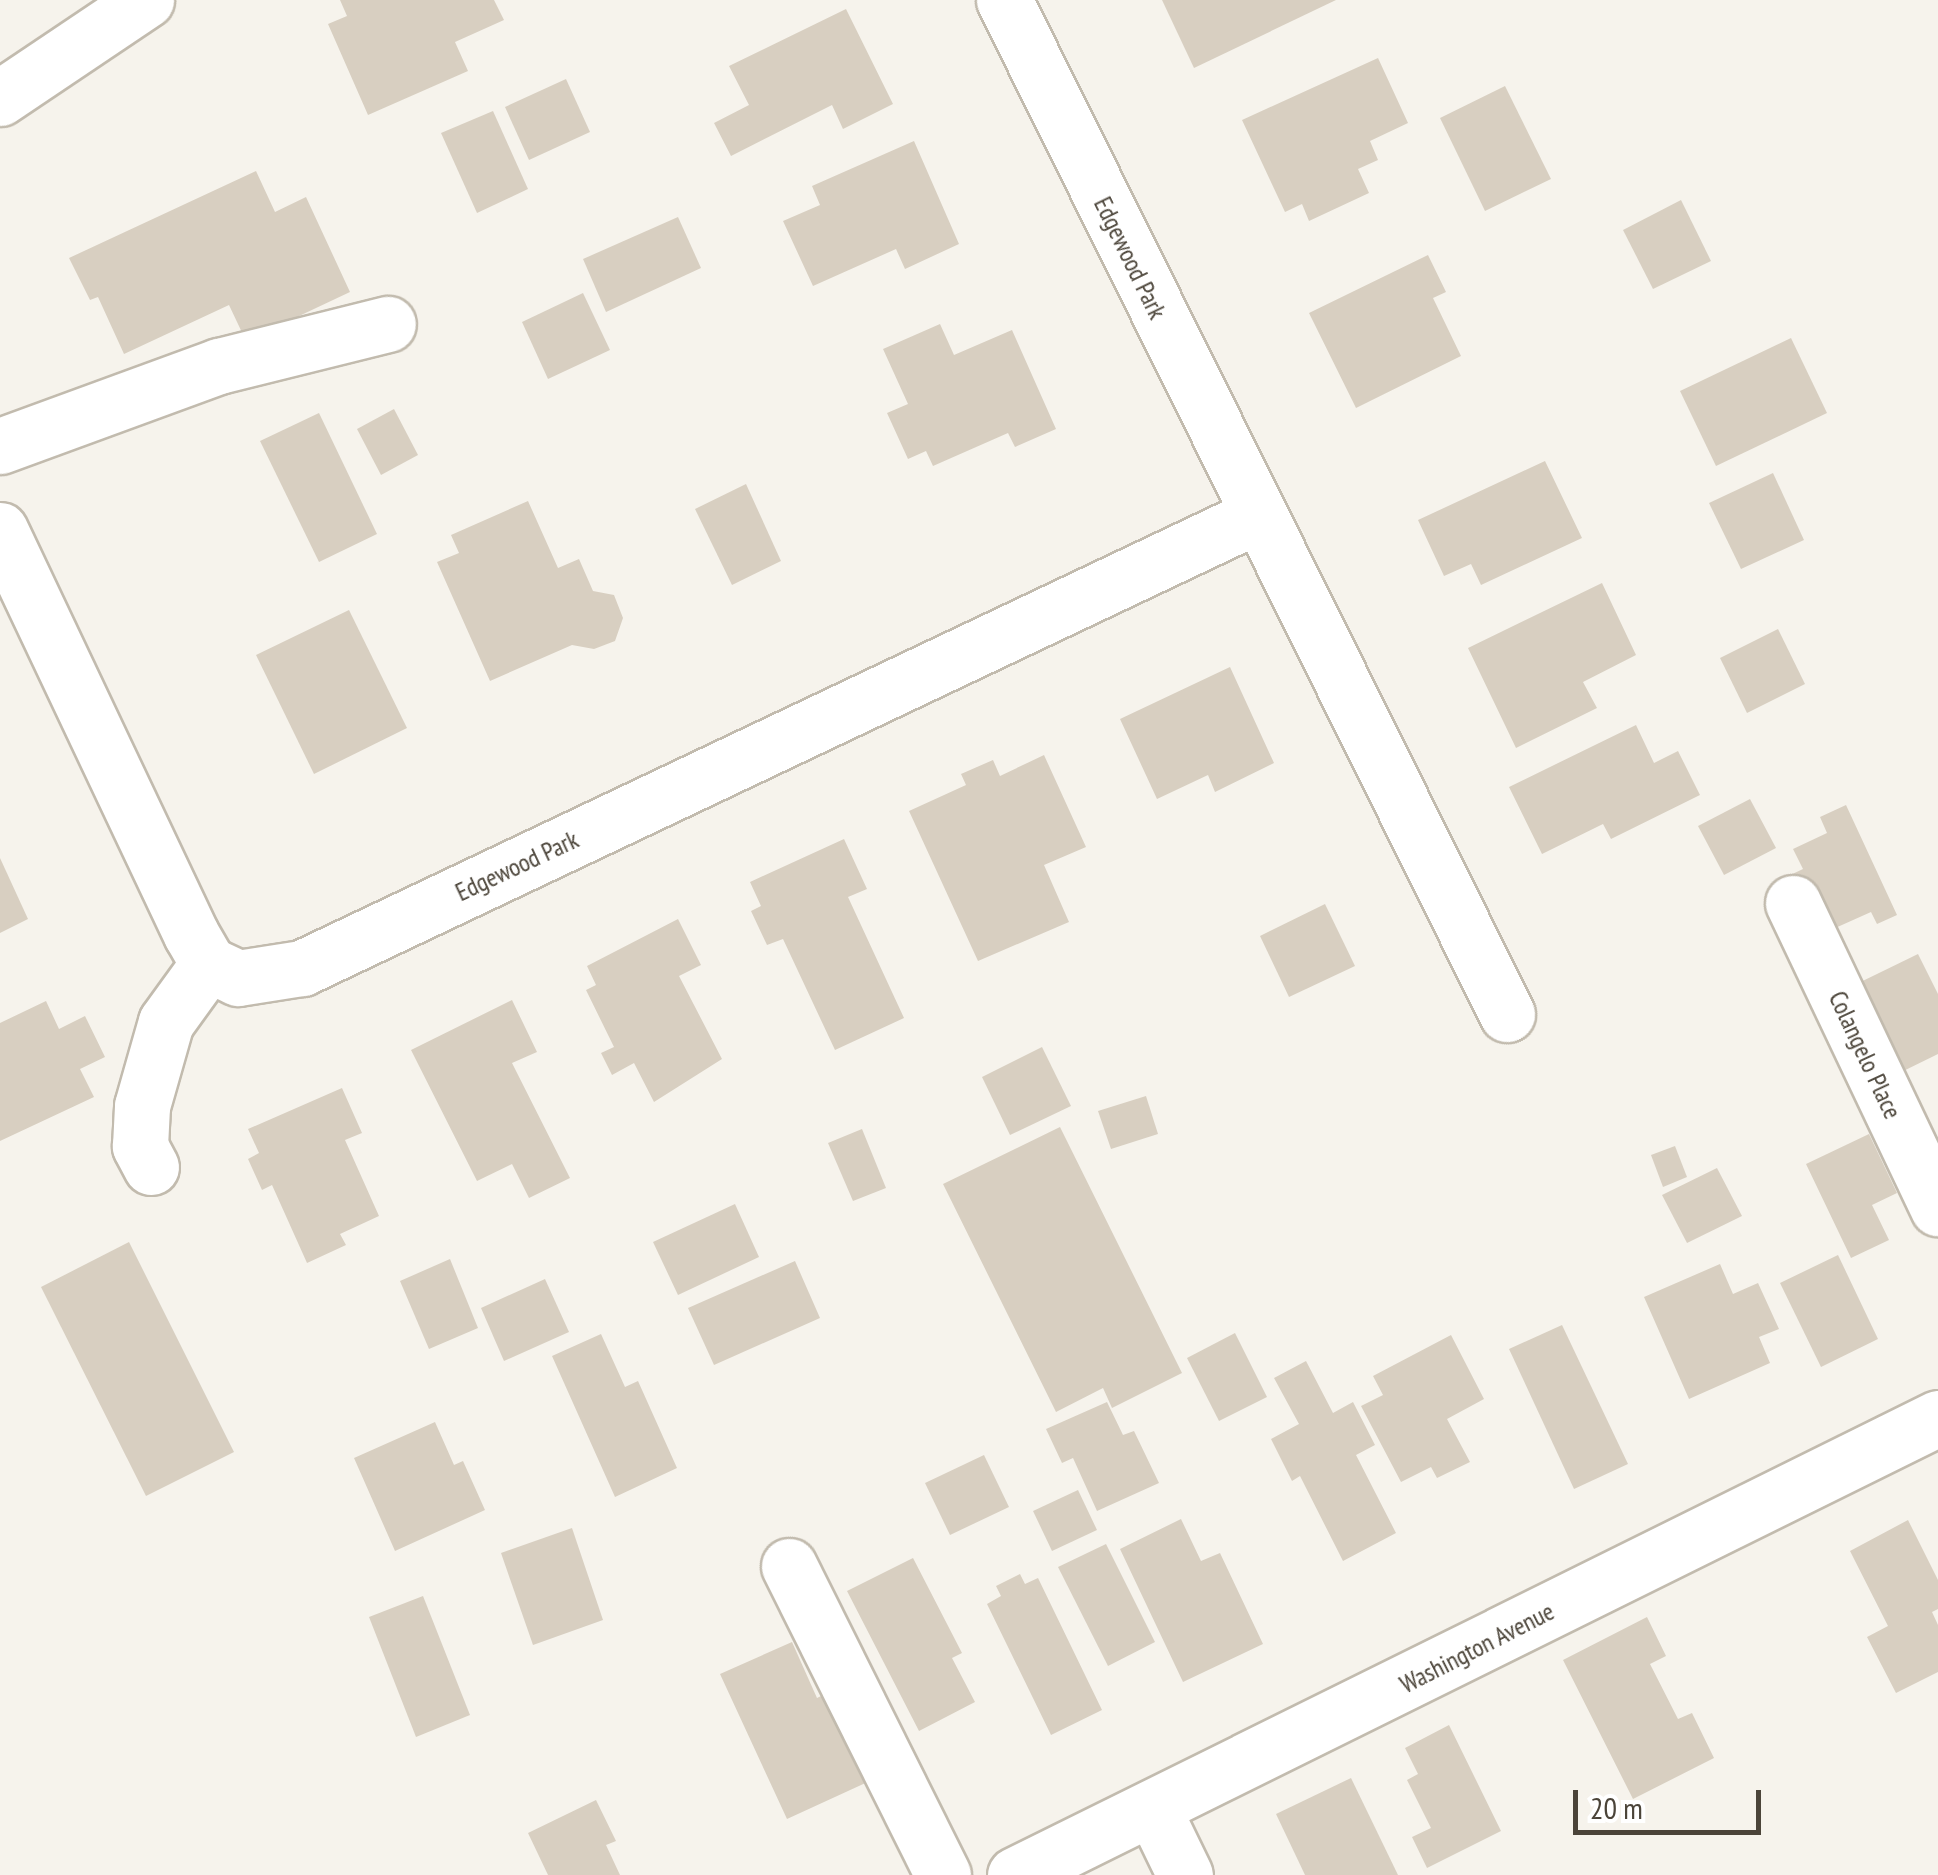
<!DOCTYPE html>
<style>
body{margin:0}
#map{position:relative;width:1938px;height:1875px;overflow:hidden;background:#f6f3ec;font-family:"PT Sans Narrow",sans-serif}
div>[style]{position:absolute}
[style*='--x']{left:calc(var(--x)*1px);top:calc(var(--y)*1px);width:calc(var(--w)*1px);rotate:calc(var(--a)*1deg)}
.building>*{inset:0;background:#d8cfc1}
.roads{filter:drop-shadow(2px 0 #c2bbae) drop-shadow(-2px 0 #c2bbae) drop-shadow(0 2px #c2bbae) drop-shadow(0 -2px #c2bbae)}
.minor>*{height:55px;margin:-27.5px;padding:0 27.5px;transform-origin:27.5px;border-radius:27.5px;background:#fff}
span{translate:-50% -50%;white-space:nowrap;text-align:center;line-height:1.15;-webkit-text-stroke:10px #fff;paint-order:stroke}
.street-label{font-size:25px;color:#4b4439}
.scale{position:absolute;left:1573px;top:1790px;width:188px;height:45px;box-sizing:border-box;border:5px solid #4b4439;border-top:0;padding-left:12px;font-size:30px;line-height:35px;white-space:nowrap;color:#4b4439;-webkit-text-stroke:8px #fff;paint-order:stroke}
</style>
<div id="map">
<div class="building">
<i style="clip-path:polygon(340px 0,494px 0,504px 20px,455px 42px,468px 71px,368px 115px,328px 24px,347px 16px)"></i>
<i style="clip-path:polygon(1162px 0,1336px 0,1194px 68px)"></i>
<i style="clip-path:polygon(846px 9px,893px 104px,843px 129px,832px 105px,731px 156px,714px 123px,749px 105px,729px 66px)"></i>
<i style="clip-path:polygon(1378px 58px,1408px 123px,1370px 141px,1378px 160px,1358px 169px,1369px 193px,1309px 221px,1302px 204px,1285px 212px,1242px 120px)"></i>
<i style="clip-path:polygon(566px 79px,590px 132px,529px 160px,505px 107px)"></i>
<i style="clip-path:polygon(1505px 86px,1551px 179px,1485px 211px,1440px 118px)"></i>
<i style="clip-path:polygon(493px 111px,528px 189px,477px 213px,441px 133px)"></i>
<i style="clip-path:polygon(914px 141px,959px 244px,905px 269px,896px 249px,813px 286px,783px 221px,820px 205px,812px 186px)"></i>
<i style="clip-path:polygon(256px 171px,275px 212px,306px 197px,350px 292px,246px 341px,229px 305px,124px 354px,98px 297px,90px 300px,69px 258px)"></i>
<i style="clip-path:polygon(1681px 200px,1711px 261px,1653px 289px,1623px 230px)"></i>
<i style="clip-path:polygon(678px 217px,701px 268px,606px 312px,583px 259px)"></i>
<i style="clip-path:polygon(1428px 255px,1446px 292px,1433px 298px,1461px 356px,1356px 408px,1309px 313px)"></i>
<i style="clip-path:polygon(583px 293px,610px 350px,548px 379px,522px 322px)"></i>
<i style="clip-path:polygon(940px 324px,954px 355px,1012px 330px,1056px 429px,1015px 447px,1008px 433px,933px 466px,926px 451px,908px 459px,887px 413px,908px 404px,883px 349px)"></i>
<i style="clip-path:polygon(1791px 338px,1827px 413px,1716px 466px,1680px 391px)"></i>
<i style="clip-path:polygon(394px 409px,418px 455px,381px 475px,357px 429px)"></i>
<i style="clip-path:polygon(319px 413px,377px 534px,319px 562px,260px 441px)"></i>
<i style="clip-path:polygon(1545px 461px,1582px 538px,1481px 585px,1471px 564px,1444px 576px,1418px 520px)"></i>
<i style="clip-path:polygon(1773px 473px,1804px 540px,1741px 569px,1709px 503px)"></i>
<i style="clip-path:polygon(746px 484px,781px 561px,732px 585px,695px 509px)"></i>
<i style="clip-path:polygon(528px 501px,558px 568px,579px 559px,593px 591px,614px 595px,623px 618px,615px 641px,594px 649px,572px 645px,490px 681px,437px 562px,459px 553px,451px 535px)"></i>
<i style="clip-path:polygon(1602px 583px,1636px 655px,1583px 682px,1597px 708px,1516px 748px,1468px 648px)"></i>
<i style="clip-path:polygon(349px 610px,407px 728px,314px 774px,256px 655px)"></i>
<i style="clip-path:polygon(1778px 629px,1805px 684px,1747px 713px,1720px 658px)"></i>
<i style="clip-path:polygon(1230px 667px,1274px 763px,1215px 792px,1208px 775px,1157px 799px,1120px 719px)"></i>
<i style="clip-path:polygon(1636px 725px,1654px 763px,1678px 751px,1700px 795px,1611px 839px,1603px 824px,1542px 854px,1509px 787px)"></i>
<i style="clip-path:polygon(1044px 755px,1086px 847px,1044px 865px,1069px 922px,978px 961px,909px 811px,966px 785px,961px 774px,993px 760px,1000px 776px)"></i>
<i style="clip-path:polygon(1750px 799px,1776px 848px,1724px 875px,1698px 826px)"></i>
<i style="clip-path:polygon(1846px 805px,1897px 915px,1877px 924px,1871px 912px,1833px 929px,1806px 920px,1786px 877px,1803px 869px,1793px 849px,1827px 833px,1820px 817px)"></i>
<i style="clip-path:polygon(844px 839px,867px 889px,848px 897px,904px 1018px,835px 1050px,783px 939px,767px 945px,751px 911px,761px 906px,750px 882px)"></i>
<i style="clip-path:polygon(0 858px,28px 919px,0 933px)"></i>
<i style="clip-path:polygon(1325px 904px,1355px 966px,1289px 997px,1260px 936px)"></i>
<i style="clip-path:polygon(678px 919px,701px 965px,679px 976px,722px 1059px,654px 1102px,634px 1063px,612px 1075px,601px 1053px,614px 1047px,586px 990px,596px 985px,587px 966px)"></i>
<i style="clip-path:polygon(1918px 954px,1938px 994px,1938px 1054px,1885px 1080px,1838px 993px)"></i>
<i style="clip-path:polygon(512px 1000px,537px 1052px,512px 1063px,570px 1178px,529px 1198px,512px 1164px,477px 1181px,411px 1050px)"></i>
<i style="clip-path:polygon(46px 1001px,59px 1029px,85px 1016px,105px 1057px,80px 1069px,94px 1097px,0 1141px,0 1023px)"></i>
<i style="clip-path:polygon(1042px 1047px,1071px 1106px,1010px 1135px,982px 1077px)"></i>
<i style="clip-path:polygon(342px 1088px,362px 1133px,345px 1140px,379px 1216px,340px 1234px,346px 1245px,307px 1263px,272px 1185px,262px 1190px,248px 1159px,259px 1153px,248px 1129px)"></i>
<i style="clip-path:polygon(1146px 1096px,1158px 1134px,1111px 1149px,1098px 1111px)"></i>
<i style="clip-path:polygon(1060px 1127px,1182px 1373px,1112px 1408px,1103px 1388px,1056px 1412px,943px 1184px)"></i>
<i style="clip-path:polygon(862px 1129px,886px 1188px,853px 1201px,828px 1143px)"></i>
<i style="clip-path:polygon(1869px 1134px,1897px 1193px,1872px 1205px,1889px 1240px,1851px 1258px,1806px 1164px)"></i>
<i style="clip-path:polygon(1675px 1146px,1687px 1177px,1663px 1187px,1651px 1155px)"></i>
<i style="clip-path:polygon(1717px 1168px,1742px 1216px,1687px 1243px,1662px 1195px)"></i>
<i style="clip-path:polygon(735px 1204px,759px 1257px,678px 1295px,653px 1242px)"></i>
<i style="clip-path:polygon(129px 1242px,234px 1452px,146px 1496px,41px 1287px)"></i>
<i style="clip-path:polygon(1838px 1255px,1878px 1339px,1821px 1367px,1780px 1283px)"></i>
<i style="clip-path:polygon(450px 1259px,478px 1328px,429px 1349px,400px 1281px)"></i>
<i style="clip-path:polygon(795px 1261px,820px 1318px,714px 1365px,688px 1308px)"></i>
<i style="clip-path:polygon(1720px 1264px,1733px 1294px,1758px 1283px,1779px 1329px,1759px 1337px,1770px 1363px,1689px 1399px,1644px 1297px)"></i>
<i style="clip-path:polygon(545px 1279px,569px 1332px,504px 1361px,481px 1308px)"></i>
<i style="clip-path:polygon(1562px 1325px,1628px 1464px,1574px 1489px,1509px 1349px)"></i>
<i style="clip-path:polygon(1235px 1333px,1267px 1397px,1219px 1421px,1187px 1358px)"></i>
<i style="clip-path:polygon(601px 1334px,625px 1387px,638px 1381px,677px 1468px,615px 1497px,552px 1356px)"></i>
<i style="clip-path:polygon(1451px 1335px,1484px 1399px,1447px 1419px,1470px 1462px,1437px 1478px,1431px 1467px,1401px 1482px,1361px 1406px,1383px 1395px,1373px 1376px)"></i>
<i style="clip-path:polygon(1306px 1361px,1333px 1413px,1353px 1402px,1375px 1445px,1356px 1455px,1396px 1533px,1343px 1561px,1300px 1476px,1292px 1481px,1271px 1439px,1299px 1424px,1274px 1378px)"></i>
<i style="clip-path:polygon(1107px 1402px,1123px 1435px,1134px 1431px,1159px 1483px,1097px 1511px,1073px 1458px,1062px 1463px,1046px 1429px)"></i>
<i style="clip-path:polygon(435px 1422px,454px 1465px,463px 1461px,485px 1510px,395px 1551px,354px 1458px)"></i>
<i style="clip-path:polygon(984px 1455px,1009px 1507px,950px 1535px,925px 1483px)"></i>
<i style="clip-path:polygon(1078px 1490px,1097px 1530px,1052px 1551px,1033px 1511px)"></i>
<i style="clip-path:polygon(1181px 1519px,1201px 1561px,1220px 1553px,1263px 1644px,1183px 1682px,1120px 1549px)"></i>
<i style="clip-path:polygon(1908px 1520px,1938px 1580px,1938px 1609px,1932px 1612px,1938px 1625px,1938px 1672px,1896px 1693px,1867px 1637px,1888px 1626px,1850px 1551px)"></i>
<i style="clip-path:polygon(572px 1528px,603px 1620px,533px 1645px,501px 1553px)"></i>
<i style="clip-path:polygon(1106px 1544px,1155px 1642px,1108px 1666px,1058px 1567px)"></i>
<i style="clip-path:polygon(913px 1558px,962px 1653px,952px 1658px,975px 1702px,919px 1731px,847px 1591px)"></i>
<i style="clip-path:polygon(1020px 1574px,1025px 1584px,1038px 1578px,1102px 1710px,1051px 1735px,987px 1604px,1001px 1596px,996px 1586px)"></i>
<i style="clip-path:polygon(423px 1596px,470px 1715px,416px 1737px,369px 1617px)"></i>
<i style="clip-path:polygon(1647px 1617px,1666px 1656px,1650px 1664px,1678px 1719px,1692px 1713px,1714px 1758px,1633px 1799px,1563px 1660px)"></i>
<i style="clip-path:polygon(792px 1642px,817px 1698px,831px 1691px,872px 1780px,787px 1819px,720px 1674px)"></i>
<i style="clip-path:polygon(1449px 1725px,1501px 1831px,1427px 1868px,1412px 1837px,1431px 1828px,1407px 1780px,1418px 1774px,1405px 1748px)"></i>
<i style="clip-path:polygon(1351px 1778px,1398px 1875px,1305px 1875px,1276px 1814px)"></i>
<i style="clip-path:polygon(596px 1800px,616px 1841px,606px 1845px,620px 1875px,548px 1875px,528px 1833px)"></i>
</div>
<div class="roads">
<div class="minor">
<i style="--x:1004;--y:0;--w:1132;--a:63.62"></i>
<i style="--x:0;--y:98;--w:176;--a:-33.9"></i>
<i style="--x:0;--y:446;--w:233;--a:-20.1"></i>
<i style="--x:219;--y:366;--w:174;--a:-14"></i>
<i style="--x:0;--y:530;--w:447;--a:64.7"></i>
<i style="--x:191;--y:934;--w:34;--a:60"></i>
<i style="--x:208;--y:964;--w:33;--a:25"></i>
<i style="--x:238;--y:978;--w:65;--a:-8.9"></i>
<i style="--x:302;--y:968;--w:1056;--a:-25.35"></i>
<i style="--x:1793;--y:903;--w:338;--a:64.6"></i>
<i style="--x:151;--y:1167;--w:24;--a:-118"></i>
<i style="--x:140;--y:1146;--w:40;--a:-87.1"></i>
<i style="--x:142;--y:1106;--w:87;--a:-74.1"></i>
<i style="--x:166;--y:1022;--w:72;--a:-54.1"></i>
<i style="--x:789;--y:1566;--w:345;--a:63.5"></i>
<i style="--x:1153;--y:1809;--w:73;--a:64.1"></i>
<i style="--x:1015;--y:1875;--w:1030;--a:-26.34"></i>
</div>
</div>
<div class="street-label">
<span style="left:1130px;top:258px;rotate:64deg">Edgewood Park</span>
<span style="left:517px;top:866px;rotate:-25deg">Edgewood Park</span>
<span style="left:1865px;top:1055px;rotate:65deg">Colangelo Place</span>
<span style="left:1477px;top:1648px;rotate:-27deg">Washington Avenue</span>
</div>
<div class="scale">20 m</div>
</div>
